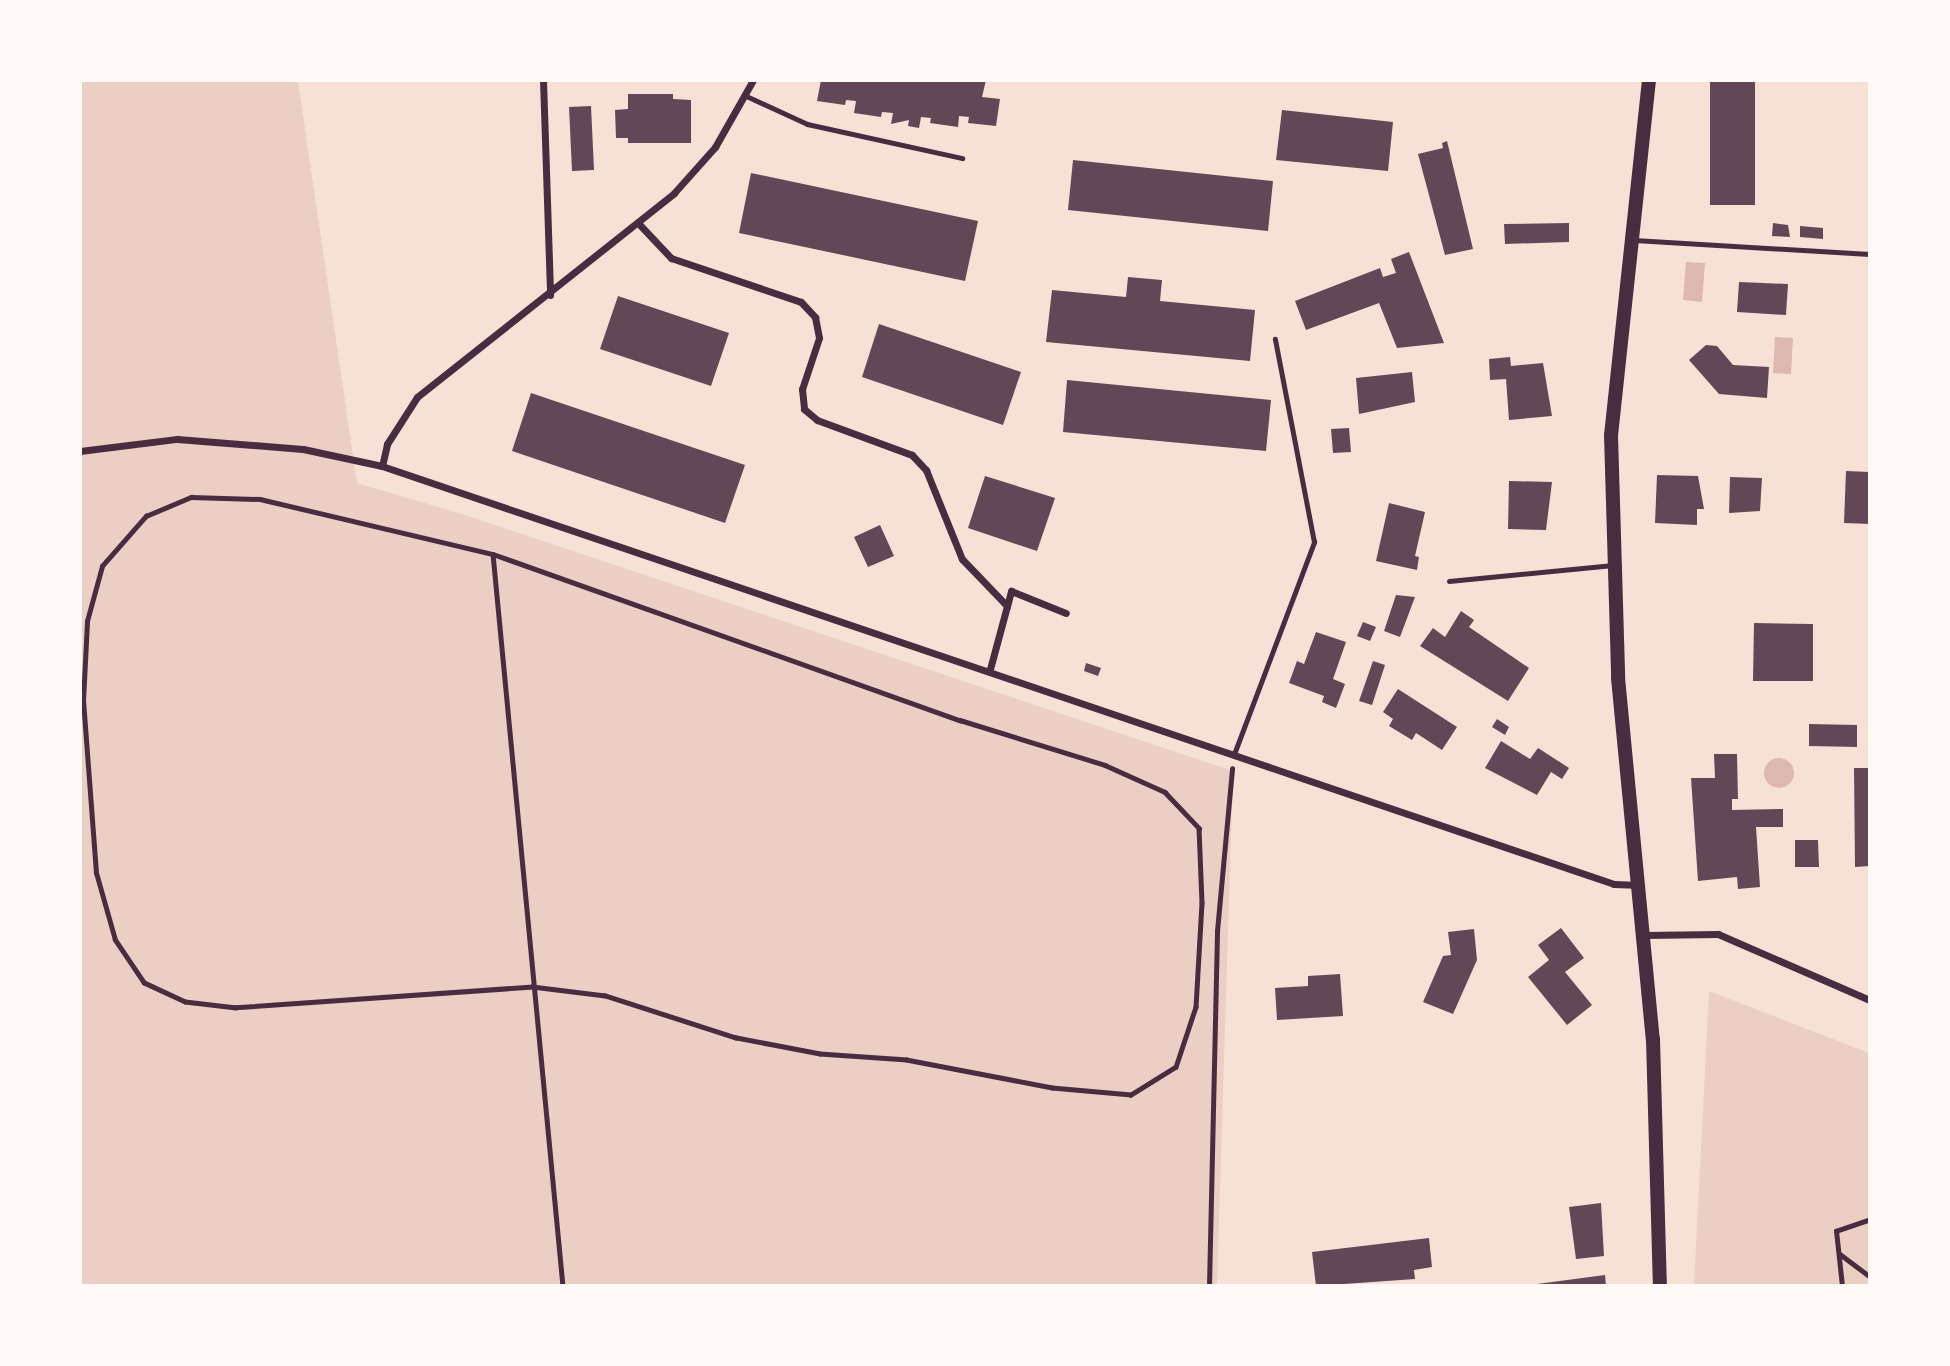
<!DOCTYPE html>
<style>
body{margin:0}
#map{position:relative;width:1950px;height:1366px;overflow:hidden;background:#f7e1d7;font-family:"Space Grotesk",sans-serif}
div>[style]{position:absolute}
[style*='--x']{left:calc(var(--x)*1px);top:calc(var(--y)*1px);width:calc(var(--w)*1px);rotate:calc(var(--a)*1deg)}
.green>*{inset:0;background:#ebcfc5}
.water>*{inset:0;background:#dcb8b0}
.round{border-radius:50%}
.building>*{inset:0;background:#644757}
.path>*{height:4.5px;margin:-2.25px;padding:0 2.25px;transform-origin:2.25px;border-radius:2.25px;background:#4a2c40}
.service>*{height:5px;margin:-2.5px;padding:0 2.5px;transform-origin:2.5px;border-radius:2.5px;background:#4a2c40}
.minor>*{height:7px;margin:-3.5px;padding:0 3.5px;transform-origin:3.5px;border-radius:3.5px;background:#4a2c40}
.secondary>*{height:14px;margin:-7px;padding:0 7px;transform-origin:7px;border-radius:7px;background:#4a2c40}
span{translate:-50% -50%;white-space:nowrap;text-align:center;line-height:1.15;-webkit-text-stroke:5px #fffaf5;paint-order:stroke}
.frame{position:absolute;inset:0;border:82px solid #fffaf5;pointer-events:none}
</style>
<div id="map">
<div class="green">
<i style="clip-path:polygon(80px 81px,298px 81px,357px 483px,465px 515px,1233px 771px,1217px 1285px,81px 1285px)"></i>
<i style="clip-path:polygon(1709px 991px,1869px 1053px,1869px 1285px,1694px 1286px)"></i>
</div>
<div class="water">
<i style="clip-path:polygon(1686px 262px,1705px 263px,1702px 302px,1683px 300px)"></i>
<i style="clip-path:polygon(1775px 337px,1793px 338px,1791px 374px,1773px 373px)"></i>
<i class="round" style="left:1764px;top:758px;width:30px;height:30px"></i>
</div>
<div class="building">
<i style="clip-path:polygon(821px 80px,986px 80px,982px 97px,1000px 99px,996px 126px,968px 123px,969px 117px,959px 116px,958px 127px,930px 123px,931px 118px,921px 117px,919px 128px,908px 126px,909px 120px,891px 124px,893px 113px,882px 112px,881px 117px,854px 113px,856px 101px,846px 100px,845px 105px,817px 101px)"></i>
<i style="clip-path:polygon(1710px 80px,1755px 80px,1755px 205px,1710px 205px)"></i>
<i style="clip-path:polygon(628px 94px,673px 94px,673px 99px,691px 100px,691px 143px,628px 143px,628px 138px,616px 138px,615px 110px,628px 109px)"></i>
<i style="clip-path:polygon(591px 106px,594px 170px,572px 171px,569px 107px)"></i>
<i style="clip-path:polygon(1282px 110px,1393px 122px,1388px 171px,1276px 160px)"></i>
<i style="clip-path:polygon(1447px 141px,1473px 249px,1445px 255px,1418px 154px,1443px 148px,1442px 143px)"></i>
<i style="clip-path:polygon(1073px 160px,1273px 181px,1268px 231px,1068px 210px)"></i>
<i style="clip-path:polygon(751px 173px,978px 221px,965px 281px,739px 233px)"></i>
<i style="clip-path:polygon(1569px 223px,1569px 242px,1505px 244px,1504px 224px)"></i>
<i style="clip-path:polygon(1773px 223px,1788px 225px,1790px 237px,1772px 236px)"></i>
<i style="clip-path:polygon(1800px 226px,1823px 228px,1823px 239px,1800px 237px)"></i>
<i style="clip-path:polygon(1409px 252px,1444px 343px,1397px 348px,1379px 303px,1306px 330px,1295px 301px,1380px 268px,1383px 277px,1396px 273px,1391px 259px)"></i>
<i style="clip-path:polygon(1128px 277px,1162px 280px,1160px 301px,1255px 310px,1250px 361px,1046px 342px,1052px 290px,1126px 297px)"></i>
<i style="clip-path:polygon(1739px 282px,1788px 284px,1786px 315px,1737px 312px)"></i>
<i style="clip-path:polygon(618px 296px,729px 333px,711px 386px,600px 349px)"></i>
<i style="clip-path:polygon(879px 324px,1021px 372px,1003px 425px,862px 377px)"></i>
<i style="clip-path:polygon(1706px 345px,1717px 346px,1733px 365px,1769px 367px,1767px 398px,1719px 394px,1689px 360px)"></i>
<i style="clip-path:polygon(1510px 357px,1511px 366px,1543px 363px,1552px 416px,1509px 420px,1506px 379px,1490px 380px,1489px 359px)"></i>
<i style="clip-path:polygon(1412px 372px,1415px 402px,1359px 414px,1356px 378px)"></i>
<i style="clip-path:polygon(1067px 380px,1271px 400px,1266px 451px,1063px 432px)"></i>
<i style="clip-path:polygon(531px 393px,745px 465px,725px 523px,512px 451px)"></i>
<i style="clip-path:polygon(1349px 428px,1351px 452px,1333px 453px,1331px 429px)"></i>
<i style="clip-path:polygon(1846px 471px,1870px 472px,1870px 524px,1844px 523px)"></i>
<i style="clip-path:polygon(1657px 475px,1698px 476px,1704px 509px,1697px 509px,1697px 525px,1655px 523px)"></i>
<i style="clip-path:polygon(985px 476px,1055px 498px,1037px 551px,968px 528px)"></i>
<i style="clip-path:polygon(1730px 477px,1762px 478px,1760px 511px,1729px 513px)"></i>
<i style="clip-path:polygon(1509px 481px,1552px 482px,1546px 530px,1508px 529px)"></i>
<i style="clip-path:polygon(1389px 503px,1425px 512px,1415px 556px,1419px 557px,1417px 570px,1376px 561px)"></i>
<i style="clip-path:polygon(880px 525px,894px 556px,868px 567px,854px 537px)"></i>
<i style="clip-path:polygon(1396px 595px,1415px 597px,1400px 637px,1384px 631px)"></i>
<i style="clip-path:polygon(1461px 611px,1474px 620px,1469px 627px,1529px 668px,1508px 701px,1420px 646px,1433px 628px,1445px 637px)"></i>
<i style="clip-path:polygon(1363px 622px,1376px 627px,1370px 641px,1357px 636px)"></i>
<i style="clip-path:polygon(1754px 623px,1813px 624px,1813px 681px,1753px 681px)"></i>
<i style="clip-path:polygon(1316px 632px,1346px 642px,1333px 679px,1345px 684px,1336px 708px,1322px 702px,1324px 696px,1289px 683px,1297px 661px,1304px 664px)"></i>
<i style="clip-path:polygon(1373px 661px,1385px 665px,1372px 705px,1359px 701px)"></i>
<i style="clip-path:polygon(1086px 663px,1101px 668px,1098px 676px,1084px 671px)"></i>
<i style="clip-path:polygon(1398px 689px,1457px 727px,1442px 750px,1416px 733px,1412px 740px,1389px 726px,1393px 719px,1383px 712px)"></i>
<i style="clip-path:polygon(1497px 719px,1509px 727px,1505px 735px,1492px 727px)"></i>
<i style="clip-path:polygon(1809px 724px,1857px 725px,1857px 747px,1809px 746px)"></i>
<i style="clip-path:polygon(1501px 741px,1530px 759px,1538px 748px,1569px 768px,1562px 779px,1551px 772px,1537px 795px,1485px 768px)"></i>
<i style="clip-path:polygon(1714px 754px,1737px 754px,1738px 799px,1732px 799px,1732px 810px,1783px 809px,1783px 827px,1756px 827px,1760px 887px,1738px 889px,1737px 877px,1698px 881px,1691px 778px,1715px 778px)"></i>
<i style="clip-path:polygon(1854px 768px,1870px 768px,1870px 866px,1855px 867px)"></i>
<i style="clip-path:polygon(1795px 840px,1818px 840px,1819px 867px,1795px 867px)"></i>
<i style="clip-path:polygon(1561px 928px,1584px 958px,1565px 972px,1592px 1005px,1567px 1025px,1528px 977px,1549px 960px,1538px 945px)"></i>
<i style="clip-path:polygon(1474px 929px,1477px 960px,1453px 1014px,1423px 1002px,1443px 956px,1451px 955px,1448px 932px)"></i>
<i style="clip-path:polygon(1340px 974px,1343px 1016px,1277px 1020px,1275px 988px,1308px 986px,1308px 976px)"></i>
<i style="clip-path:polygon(1601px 1203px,1604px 1256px,1576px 1259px,1569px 1207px)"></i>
<i style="clip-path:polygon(1429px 1238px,1432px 1267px,1414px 1270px,1415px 1279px,1316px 1286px,1312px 1252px)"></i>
<i style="clip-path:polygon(1605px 1275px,1606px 1286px,1537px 1286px,1537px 1284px)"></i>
</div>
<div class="path">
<i style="--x:191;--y:497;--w:69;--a:1.7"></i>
<i style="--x:260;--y:499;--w:239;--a:13.3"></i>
<i style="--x:493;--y:554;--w:496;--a:19.6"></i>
<i style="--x:960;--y:720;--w:152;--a:17.2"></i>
<i style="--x:1105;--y:765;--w:66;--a:24.2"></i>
<i style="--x:1165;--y:792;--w:50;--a:46.6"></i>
<i style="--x:1199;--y:828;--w:75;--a:87.7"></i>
<i style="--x:1202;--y:903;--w:104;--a:93.3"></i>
<i style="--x:1196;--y:1007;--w:63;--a:108.4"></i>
<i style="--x:1176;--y:1067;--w:53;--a:148.1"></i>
<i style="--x:1131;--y:1095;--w:79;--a:-174.9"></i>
<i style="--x:1052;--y:1088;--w:148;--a:-169.1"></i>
<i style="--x:907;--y:1060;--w:87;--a:-176.1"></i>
<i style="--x:820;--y:1054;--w:86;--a:-169.2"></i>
<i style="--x:736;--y:1038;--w:138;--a:-162.2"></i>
<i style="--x:605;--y:996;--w:73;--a:-172.9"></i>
<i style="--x:533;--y:987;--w:298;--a:176"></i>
<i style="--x:236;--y:1008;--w:51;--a:-173.3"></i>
<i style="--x:185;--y:1002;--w:45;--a:-155.1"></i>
<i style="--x:144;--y:983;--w:52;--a:-124"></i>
<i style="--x:115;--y:940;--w:70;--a:-105.8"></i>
<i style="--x:96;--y:873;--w:172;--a:-94.3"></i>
<i style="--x:83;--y:701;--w:80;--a:-87.1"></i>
<i style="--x:87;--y:621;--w:57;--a:-74.7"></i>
<i style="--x:102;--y:566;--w:67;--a:-48.7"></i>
<i style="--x:146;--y:516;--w:49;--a:-22.9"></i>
<i style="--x:493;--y:554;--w:735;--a:84.54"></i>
<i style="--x:1840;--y:1254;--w:38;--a:37"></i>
<i style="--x:1209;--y:1286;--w:355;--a:-88.7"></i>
<i style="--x:1217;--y:931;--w:163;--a:-84.7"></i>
<i style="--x:1842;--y:1286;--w:55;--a:-96.2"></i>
<i style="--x:1836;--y:1231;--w:36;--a:-19"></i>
</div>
<div class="service">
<i style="--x:744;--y:95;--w:69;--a:24.7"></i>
<i style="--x:807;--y:124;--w:159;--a:12.4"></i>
<i style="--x:1634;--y:240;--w:236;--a:3.4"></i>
<i style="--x:1449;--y:581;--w:165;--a:-5.6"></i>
<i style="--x:1234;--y:754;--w:227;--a:-69.3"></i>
<i style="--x:1314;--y:542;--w:207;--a:-100.9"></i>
</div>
<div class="minor">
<i style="--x:543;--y:80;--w:215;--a:88.1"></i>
<i style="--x:639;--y:224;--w:47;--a:46.7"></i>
<i style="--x:671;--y:258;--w:137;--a:18.7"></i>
<i style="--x:801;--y:302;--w:21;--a:47"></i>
<i style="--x:815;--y:317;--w:21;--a:79"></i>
<i style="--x:819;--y:338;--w:54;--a:108.4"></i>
<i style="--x:802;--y:389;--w:20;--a:84"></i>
<i style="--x:804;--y:409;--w:17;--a:40"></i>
<i style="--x:817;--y:420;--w:101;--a:20.2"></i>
<i style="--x:912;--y:455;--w:21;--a:47"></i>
<i style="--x:926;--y:470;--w:96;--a:68"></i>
<i style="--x:962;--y:559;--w:65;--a:46.2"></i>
<i style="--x:1007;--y:606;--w:16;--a:-75"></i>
<i style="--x:1011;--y:591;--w:59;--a:21.8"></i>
<i style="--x:80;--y:451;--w:98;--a:-7.1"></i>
<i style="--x:177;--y:439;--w:126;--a:4.5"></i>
<i style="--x:303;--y:449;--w:81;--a:12.1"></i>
<i style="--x:382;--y:466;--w:1301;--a:18.74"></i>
<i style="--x:1614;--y:884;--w:26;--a:2"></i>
<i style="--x:382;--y:466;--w:23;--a:-77"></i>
<i style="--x:387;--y:444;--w:56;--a:-57.4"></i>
<i style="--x:417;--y:397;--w:328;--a:-38.4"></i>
<i style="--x:674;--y:193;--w:62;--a:-48.3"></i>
<i style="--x:715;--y:147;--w:77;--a:-60.4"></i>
<i style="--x:990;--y:669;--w:65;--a:-74.9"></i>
<i style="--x:1645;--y:935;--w:73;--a:-0.8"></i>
<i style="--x:1718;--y:934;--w:166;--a:23.5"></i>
</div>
<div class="secondary">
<i style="--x:1649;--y:80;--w:357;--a:96.1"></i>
<i style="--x:1611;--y:435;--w:243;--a:88.3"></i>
<i style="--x:1618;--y:678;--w:363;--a:84.5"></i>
<i style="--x:1653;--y:1039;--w:247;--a:88.4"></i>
</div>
<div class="frame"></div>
</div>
